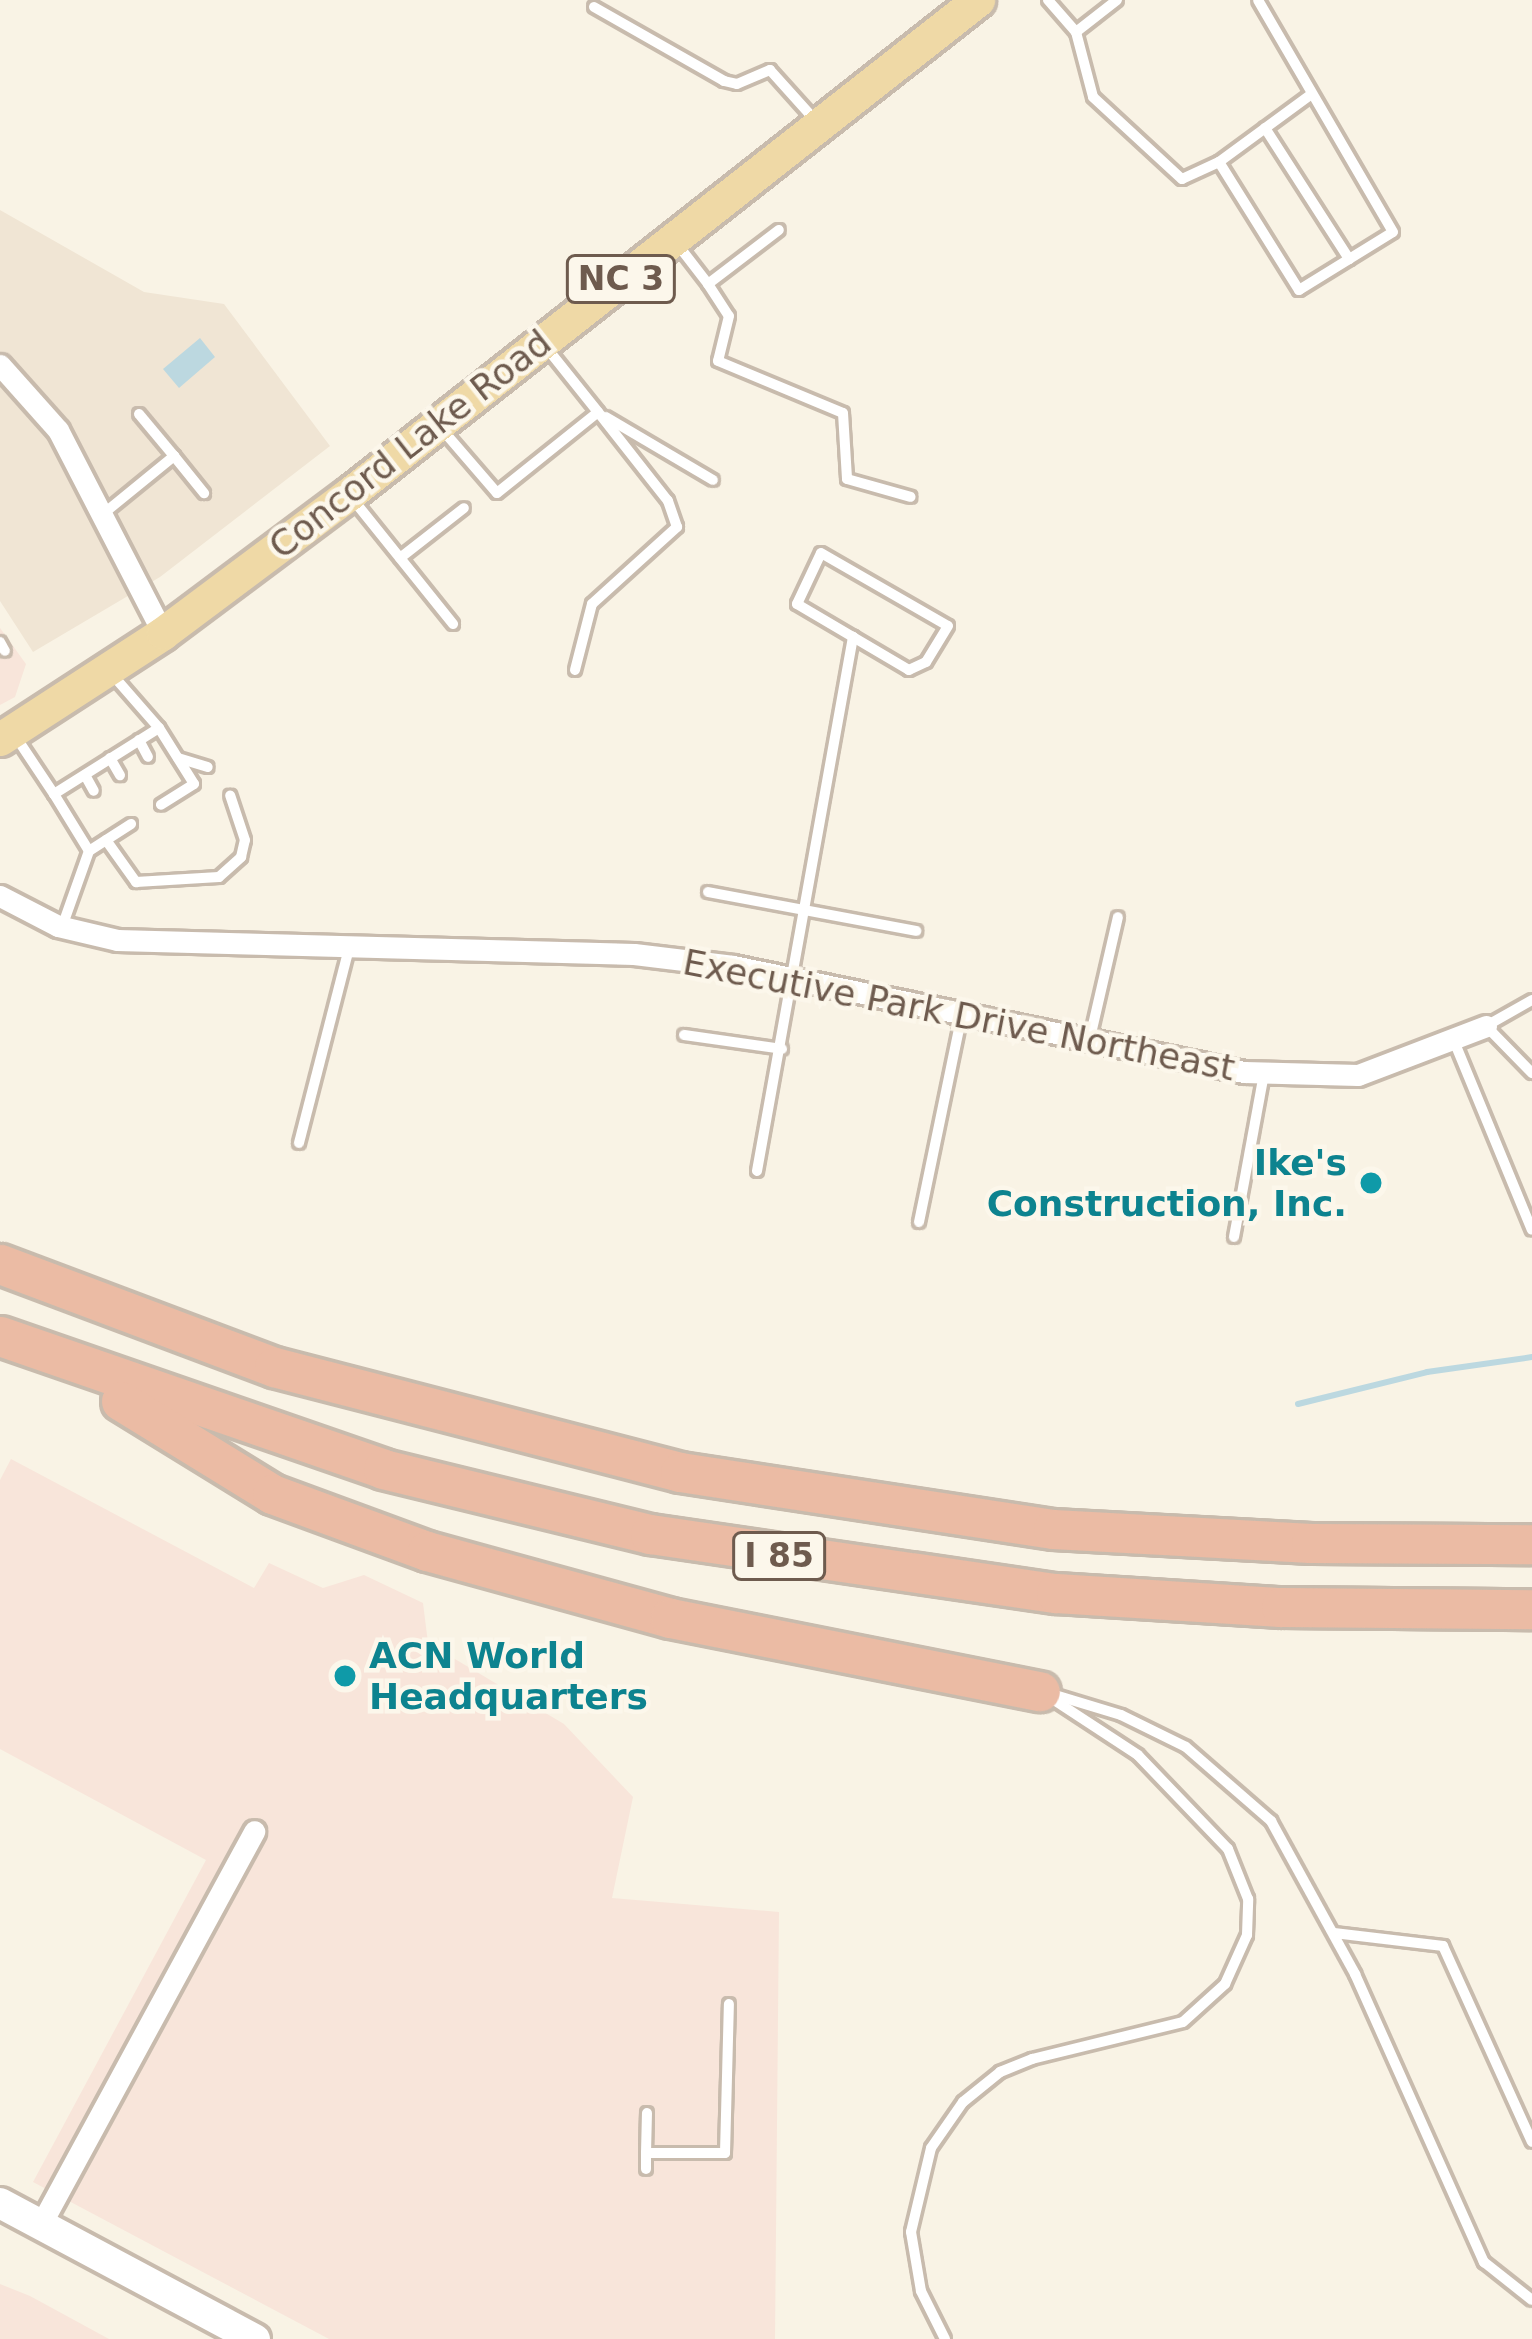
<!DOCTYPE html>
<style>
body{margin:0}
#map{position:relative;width:1532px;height:2339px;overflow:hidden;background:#f9f3e5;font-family:"DejaVu Sans",sans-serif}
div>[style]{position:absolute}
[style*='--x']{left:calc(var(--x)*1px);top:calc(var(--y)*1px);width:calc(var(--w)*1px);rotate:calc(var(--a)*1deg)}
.residential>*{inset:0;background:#f0e5d4}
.commercial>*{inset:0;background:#f8e5da}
.water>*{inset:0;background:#bcd8e0}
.stream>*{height:6px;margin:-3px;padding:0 3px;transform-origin:3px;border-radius:3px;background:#bcd8e0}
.roads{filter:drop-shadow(3px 0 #c8bbad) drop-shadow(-3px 0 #c8bbad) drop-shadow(0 3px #c8bbad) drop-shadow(0 -3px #c8bbad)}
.lane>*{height:10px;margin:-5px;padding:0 5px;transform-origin:5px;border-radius:5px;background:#fff}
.street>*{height:21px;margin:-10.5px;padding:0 10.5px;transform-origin:10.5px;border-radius:10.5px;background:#fff}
.secondary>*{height:30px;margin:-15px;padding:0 15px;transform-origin:15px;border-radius:15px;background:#fff}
.primary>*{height:33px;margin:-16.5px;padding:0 16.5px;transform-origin:16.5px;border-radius:16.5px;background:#efd9a6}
.highway>*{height:39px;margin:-19.5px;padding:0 19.5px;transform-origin:19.5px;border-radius:19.5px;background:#ebbba4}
.dots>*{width:33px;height:33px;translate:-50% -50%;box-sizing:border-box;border:6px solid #fcf7eb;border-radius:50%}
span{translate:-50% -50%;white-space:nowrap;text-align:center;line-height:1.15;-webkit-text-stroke:9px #fcf7eb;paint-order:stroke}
.shield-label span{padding:3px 9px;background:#fcf7eb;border:3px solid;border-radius:9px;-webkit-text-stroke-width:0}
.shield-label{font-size:33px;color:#6e5b4e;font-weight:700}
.street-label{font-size:36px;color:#6e5b4e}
.culture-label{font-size:36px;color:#0d838f;font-weight:700}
.right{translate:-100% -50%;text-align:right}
.left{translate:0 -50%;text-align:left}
</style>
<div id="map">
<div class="residential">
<i style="clip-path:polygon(0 210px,144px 292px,224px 304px,330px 446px,160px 577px,33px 652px,0 601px)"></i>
</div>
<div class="commercial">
<i style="clip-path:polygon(0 628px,26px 664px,15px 697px,0 705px)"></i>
<i style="clip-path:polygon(11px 1459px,254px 1588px,269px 1563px,323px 1588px,364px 1575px,423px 1603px,428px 1643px,564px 1724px,633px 1797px,612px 1898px,779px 1912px,775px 2339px,329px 2339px,33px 2182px,206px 1860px,0 1749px,0 1480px)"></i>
<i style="clip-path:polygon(0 2284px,30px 2296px,109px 2339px,0 2339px)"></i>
</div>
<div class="water">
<i style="clip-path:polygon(200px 338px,215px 357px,179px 388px,163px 369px)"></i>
</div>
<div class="stream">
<i style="--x:1298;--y:1404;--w:133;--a:-13.9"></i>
<i style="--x:1427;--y:1372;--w:106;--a:-8.1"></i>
</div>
<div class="roads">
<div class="lane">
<i style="--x:1048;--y:0;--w:43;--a:48.8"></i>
<i style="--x:1076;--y:32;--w:67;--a:75.3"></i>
<i style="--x:1093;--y:97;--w:121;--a:42.7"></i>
<i style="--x:1182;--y:179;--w:41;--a:-24.7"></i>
<i style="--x:1219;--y:162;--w:112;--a:-36.3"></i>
<i style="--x:594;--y:7;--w:150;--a:29.6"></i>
<i style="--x:724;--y:81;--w:13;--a:13"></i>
<i style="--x:737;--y:84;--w:36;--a:-23"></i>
<i style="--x:770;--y:70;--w:67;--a:48"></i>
<i style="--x:1076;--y:32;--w:52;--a:-38"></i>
<i style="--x:1265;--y:128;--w:156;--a:57.3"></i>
<i style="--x:1219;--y:162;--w:151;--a:58"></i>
<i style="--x:1299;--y:290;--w:110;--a:-31.7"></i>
<i style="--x:1393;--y:232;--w:268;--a:-120.2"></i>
<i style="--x:678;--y:245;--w:49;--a:52.4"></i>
<i style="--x:708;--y:284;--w:89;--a:-37.3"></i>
<i style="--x:708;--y:284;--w:38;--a:57"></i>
<i style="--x:729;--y:316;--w:46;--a:103.7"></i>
<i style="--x:718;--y:361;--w:135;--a:22.6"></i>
<i style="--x:843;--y:413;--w:66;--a:86.5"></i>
<i style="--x:847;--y:479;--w:66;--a:15.7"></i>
<i style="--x:139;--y:414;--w:55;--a:50.2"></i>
<i style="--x:606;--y:417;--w:124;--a:30.5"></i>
<i style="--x:440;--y:427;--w:87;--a:49.2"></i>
<i style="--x:497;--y:493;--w:129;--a:-38.7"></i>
<i style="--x:598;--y:412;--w:83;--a:-128.7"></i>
<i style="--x:351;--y:497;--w:163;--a:51.2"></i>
<i style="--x:103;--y:514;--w:92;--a:-39.2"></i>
<i style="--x:174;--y:456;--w:48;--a:51"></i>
<i style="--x:400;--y:558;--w:81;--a:-38"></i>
<i style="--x:0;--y:642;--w:10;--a:61"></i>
<i style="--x:575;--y:670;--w:68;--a:-75.6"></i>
<i style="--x:592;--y:604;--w:115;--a:-42.2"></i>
<i style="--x:677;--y:527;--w:28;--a:-109"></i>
<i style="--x:668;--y:501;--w:113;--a:-128.2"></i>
<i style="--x:159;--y:728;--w:66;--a:58"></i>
<i style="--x:194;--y:784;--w:39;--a:148"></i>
<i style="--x:14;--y:734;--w:72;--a:56.3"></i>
<i style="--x:54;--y:794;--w:124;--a:-32.2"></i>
<i style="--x:159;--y:728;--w:74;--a:-131.2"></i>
<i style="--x:139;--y:740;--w:19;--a:62"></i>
<i style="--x:110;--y:758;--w:20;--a:60"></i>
<i style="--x:178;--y:758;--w:31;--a:17"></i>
<i style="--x:85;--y:775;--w:18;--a:61"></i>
<i style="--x:54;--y:794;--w:67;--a:58.4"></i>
<i style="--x:89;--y:851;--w:81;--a:109.6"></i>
<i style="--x:106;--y:840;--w:52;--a:54.5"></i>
<i style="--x:136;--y:882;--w:83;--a:-3.4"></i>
<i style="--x:219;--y:877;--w:30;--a:-42"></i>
<i style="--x:241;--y:857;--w:17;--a:-77"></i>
<i style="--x:245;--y:840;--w:47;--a:-108.4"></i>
<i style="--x:89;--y:851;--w:50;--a:-32.7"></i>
<i style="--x:708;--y:892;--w:212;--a:10.6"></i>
<i style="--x:1532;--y:1000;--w:53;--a:150.5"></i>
<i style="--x:1486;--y:1026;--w:66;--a:45.6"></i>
<i style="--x:684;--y:1035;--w:99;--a:8.1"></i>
<i style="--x:1090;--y:1038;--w:124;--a:-77"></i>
<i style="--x:1454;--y:1041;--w:204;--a:67.6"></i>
<i style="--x:299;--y:1143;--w:201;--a:-75.6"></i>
<i style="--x:757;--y:1171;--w:543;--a:-79.81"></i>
<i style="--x:853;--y:637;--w:65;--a:-149.5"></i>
<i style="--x:797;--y:604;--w:56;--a:-64.8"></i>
<i style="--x:821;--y:553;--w:146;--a:29.9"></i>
<i style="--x:948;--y:626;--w:42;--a:121.4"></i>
<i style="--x:926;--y:662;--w:19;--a:155"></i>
<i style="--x:909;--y:670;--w:65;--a:-149.5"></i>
<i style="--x:919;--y:1222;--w:212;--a:-78.3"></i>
<i style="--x:1234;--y:1237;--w:167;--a:-79.6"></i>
<i style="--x:1055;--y:1695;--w:69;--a:16.9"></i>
<i style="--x:1121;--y:1715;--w:72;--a:26.2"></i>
<i style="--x:1186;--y:1747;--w:113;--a:41"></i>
<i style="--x:1271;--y:1821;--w:175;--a:61.2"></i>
<i style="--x:1355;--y:1974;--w:316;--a:65.9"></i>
<i style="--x:1484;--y:2262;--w:61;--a:38.4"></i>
<i style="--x:1334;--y:1933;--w:110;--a:6.8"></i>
<i style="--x:1443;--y:1946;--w:215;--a:65.6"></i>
<i style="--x:646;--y:2153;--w:40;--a:-88.6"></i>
<i style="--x:646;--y:2169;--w:16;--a:-90"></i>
<i style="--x:646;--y:2153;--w:79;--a:0"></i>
<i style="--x:725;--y:2153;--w:149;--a:-88.5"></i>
<i style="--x:945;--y:2339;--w:54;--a:-116.6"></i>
<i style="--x:921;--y:2291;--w:60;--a:-99.6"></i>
<i style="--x:911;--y:2232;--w:86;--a:-76.6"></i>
<i style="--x:931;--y:2148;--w:56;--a:-55.2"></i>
<i style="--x:963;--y:2102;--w:48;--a:-39"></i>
<i style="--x:1000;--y:2072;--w:35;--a:-22"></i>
<i style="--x:1032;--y:2059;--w:155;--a:-13.8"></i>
<i style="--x:1183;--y:2022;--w:57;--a:-42.1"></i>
<i style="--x:1225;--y:1984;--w:54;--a:-65.8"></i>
<i style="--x:1247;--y:1935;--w:36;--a:-88"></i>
<i style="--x:1248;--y:1899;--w:54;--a:-111.8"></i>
<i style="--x:1228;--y:1849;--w:130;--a:-133.8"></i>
<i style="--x:1138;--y:1755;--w:108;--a:-146.8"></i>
</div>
<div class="street">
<i style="--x:0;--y:365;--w:87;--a:48.3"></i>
<i style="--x:58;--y:430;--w:229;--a:62.7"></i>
<i style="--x:0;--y:896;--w:65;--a:27.3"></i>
<i style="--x:58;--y:926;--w:61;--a:13.3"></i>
<i style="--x:117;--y:940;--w:517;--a:1.55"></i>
<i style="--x:634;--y:954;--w:100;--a:6.9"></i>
<i style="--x:733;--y:966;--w:522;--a:11.72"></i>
<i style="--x:1244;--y:1072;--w:114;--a:1.5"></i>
<i style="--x:1358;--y:1075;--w:137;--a:-20.9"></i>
<i style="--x:41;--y:2224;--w:447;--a:-61.5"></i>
</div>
<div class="secondary">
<i style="--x:0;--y:2203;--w:289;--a:28.1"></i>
</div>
<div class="primary">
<i style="--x:0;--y:739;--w:194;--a:-33"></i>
<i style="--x:163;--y:633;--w:232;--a:-36.8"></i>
<i style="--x:349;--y:494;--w:800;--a:-38.15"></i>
</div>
<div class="highway">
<i style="--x:0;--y:1264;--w:293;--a:20.6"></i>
<i style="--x:274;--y:1367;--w:419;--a:14.5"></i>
<i style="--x:680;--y:1472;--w:377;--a:8.7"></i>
<i style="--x:1053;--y:1529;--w:258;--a:3.1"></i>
<i style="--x:1311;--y:1543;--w:221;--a:0.3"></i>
<i style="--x:0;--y:1336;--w:405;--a:19.1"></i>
<i style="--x:383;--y:1469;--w:275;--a:13.7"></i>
<i style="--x:650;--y:1534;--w:410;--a:8.3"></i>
<i style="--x:1056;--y:1593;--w:225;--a:3.6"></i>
<i style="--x:1281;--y:1607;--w:251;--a:0.5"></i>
<i style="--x:121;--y:1401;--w:177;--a:31.6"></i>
<i style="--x:272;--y:1494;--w:165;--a:20.2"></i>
<i style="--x:427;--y:1551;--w:252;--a:15.4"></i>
<i style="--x:670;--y:1618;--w:377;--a:11.2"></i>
</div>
</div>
<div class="dots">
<i style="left:1371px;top:1183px;background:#0f9aa8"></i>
<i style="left:345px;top:1676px;background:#0f9aa8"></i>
</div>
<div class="shield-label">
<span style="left:621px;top:279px">NC 3</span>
<span style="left:779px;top:1556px">I 85</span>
</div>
<div class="street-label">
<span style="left:410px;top:444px;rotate:-38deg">Concord Lake Road</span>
<span style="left:959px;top:1015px;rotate:11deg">Executive Park Drive Northeast</span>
</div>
<div class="culture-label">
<span class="right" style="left:1347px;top:1183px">Ike's<br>Construction, Inc.</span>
<span class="left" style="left:369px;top:1676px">ACN World<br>Headquarters</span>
</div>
</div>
